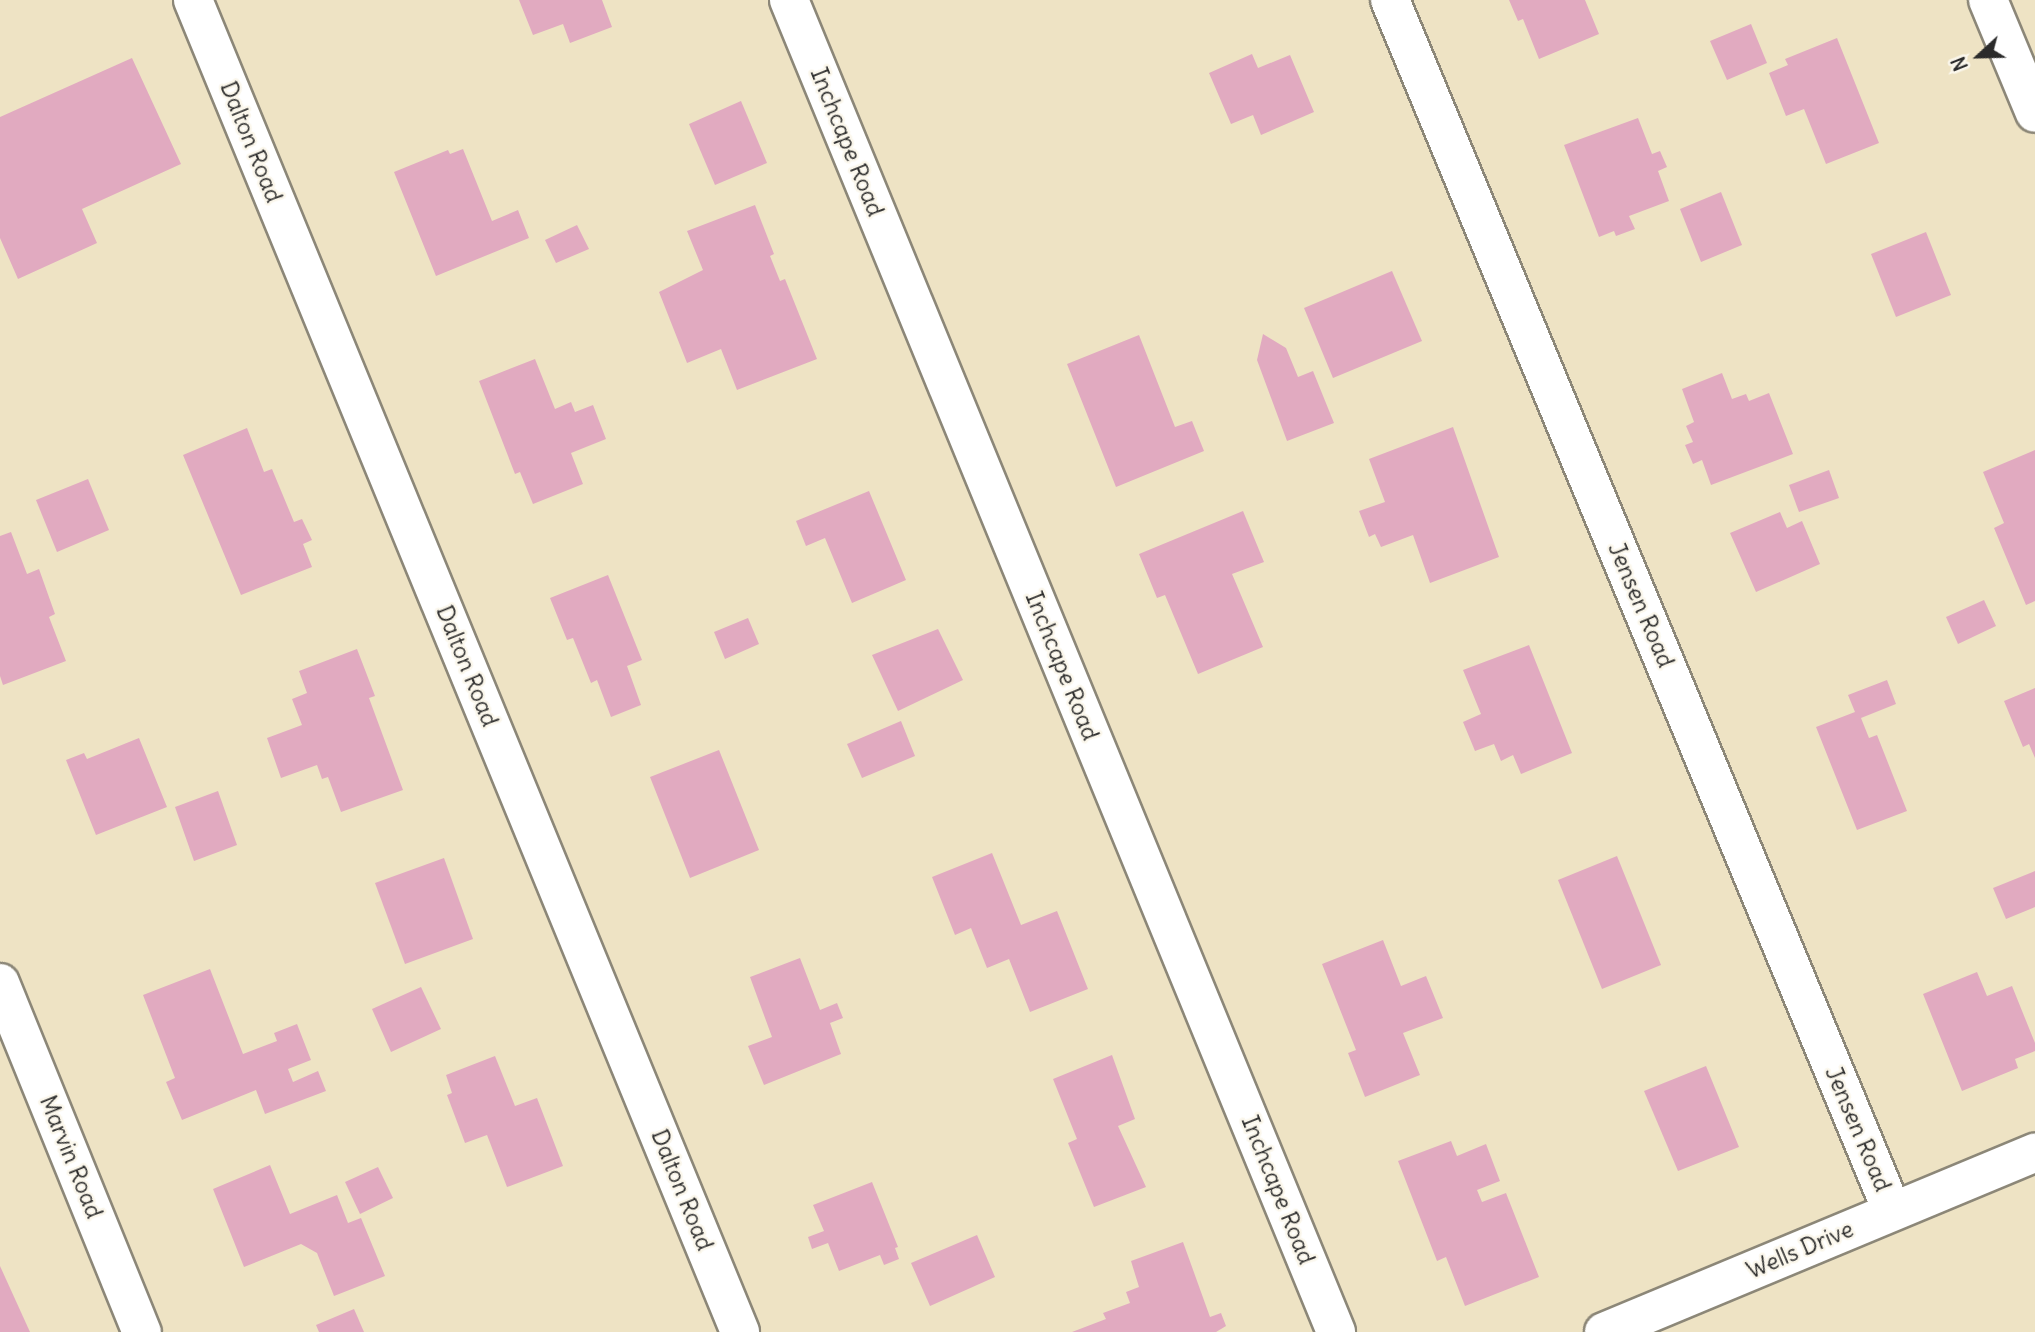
<!DOCTYPE html>
<style>
body{margin:0}
#map{position:relative;width:2035px;height:1332px;overflow:hidden;background:#eee3c4;font-family:Delius,sans-serif}
div>[style]{position:absolute}
[style*='--x']{left:calc(var(--x)*1px);top:calc(var(--y)*1px);width:calc(var(--w)*1px);rotate:calc(var(--a)*1deg)}
.building>*{inset:0;background:#e1aac0}
.roads{filter:drop-shadow(2px 0 #8c8778) drop-shadow(-2px 0 #8c8778) drop-shadow(0 2px #8c8778) drop-shadow(0 -2px #8c8778)}
.minor>*{height:38px;margin:-19px;padding:0 19px;transform-origin:19px;border-radius:19px;background:#fff}
span{translate:-50% -50%;white-space:nowrap;text-align:center;line-height:1.15;-webkit-text-stroke:5px #fbf7ec;paint-order:stroke}
.street-label{font-size:23px;color:#2b2b2b}
.north{position:absolute;left:1944px;top:21px;width:70px;height:70px;-webkit-text-stroke:5px #fbf7ec;paint-order:stroke;rotate:248deg;font-size:19px;font-weight:700;line-height:28px;text-align:center;color:#2b2b2b}
.north::after{content:'';display:block;margin:auto;width:24px;height:32px;background:#2b2b2b;clip-path:polygon(50% 0,100% 100%,50% 72%,0 100%)}
</style>
<div id="map">
<div class="building">
<i style="clip-path:polygon(519px 0,602px 0,612px 27px,570px 43px,563px 24px,533px 35px)"></i>
<i style="clip-path:polygon(1509px 0,1585px 0,1599px 34px,1539px 59px,1523px 19px,1518px 21px)"></i>
<i style="clip-path:polygon(1751px 24px,1767px 63px,1727px 80px,1710px 41px)"></i>
<i style="clip-path:polygon(1837px 38px,1879px 143px,1826px 164px,1804px 109px,1786px 116px,1769px 73px,1788px 65px,1785px 59px)"></i>
<i style="clip-path:polygon(1252px 54px,1258px 68px,1290px 55px,1314px 112px,1261px 135px,1253px 115px,1231px 124px,1209px 73px)"></i>
<i style="clip-path:polygon(132px 58px,181px 164px,82px 209px,97px 243px,18px 279px,0 238px,0 117px)"></i>
<i style="clip-path:polygon(741px 101px,767px 163px,715px 185px,689px 124px)"></i>
<i style="clip-path:polygon(1638px 118px,1652px 154px,1660px 151px,1667px 167px,1658px 171px,1669px 201px,1629px 216px,1635px 229px,1616px 236px,1614px 231px,1599px 237px,1564px 145px)"></i>
<i style="clip-path:polygon(463px 149px,492px 221px,518px 210px,529px 238px,436px 276px,394px 172px,448px 150px,450px 154px)"></i>
<i style="clip-path:polygon(1721px 192px,1742px 245px,1701px 262px,1680px 209px)"></i>
<i style="clip-path:polygon(755px 205px,774px 254px,770px 256px,780px 281px,785px 279px,817px 359px,737px 390px,721px 349px,687px 363px,659px 292px,703px 270px,687px 231px)"></i>
<i style="clip-path:polygon(577px 225px,589px 249px,556px 263px,545px 240px)"></i>
<i style="clip-path:polygon(1926px 232px,1951px 295px,1896px 317px,1871px 254px)"></i>
<i style="clip-path:polygon(1392px 271px,1422px 341px,1333px 378px,1304px 308px)"></i>
<i style="clip-path:polygon(1263px 334px,1286px 348px,1298px 377px,1313px 371px,1334px 423px,1287px 441px,1257px 360px)"></i>
<i style="clip-path:polygon(1139px 335px,1175px 427px,1192px 421px,1204px 451px,1116px 487px,1067px 364px)"></i>
<i style="clip-path:polygon(535px 359px,555px 409px,571px 402px,575px 412px,593px 405px,606px 439px,571px 453px,583px 484px,533px 504px,520px 472px,515px 474px,479px 381px)"></i>
<i style="clip-path:polygon(1722px 373px,1732px 399px,1746px 394px,1749px 401px,1769px 393px,1793px 454px,1711px 485px,1702px 460px,1693px 464px,1685px 445px,1693px 442px,1686px 426px,1694px 422px,1682px 389px)"></i>
<i style="clip-path:polygon(1453px 427px,1499px 557px,1430px 583px,1413px 535px,1381px 547px,1375px 534px,1369px 537px,1359px 511px,1385px 502px,1369px 459px)"></i>
<i style="clip-path:polygon(247px 428px,264px 472px,272px 469px,294px 522px,302px 519px,312px 540px,303px 544px,312px 567px,241px 595px,183px 455px)"></i>
<i style="clip-path:polygon(2035px 450px,2035px 601px,2026px 605px,1994px 528px,2004px 523px,1983px 472px)"></i>
<i style="clip-path:polygon(1829px 470px,1839px 498px,1799px 512px,1789px 485px)"></i>
<i style="clip-path:polygon(88px 479px,109px 530px,57px 552px,36px 500px)"></i>
<i style="clip-path:polygon(869px 491px,906px 580px,852px 603px,825px 538px,806px 546px,796px 521px)"></i>
<i style="clip-path:polygon(1243px 511px,1264px 562px,1232px 574px,1263px 647px,1198px 674px,1165px 595px,1157px 598px,1139px 554px)"></i>
<i style="clip-path:polygon(1780px 512px,1787px 528px,1802px 521px,1820px 564px,1756px 592px,1730px 533px)"></i>
<i style="clip-path:polygon(11px 532px,27px 574px,39px 569px,55px 614px,49px 617px,66px 661px,3px 685px,0 676px,0 536px)"></i>
<i style="clip-path:polygon(608px 575px,642px 660px,627px 666px,641px 705px,611px 717px,597px 680px,591px 683px,573px 638px,567px 640px,550px 598px)"></i>
<i style="clip-path:polygon(1984px 600px,1996px 626px,1958px 644px,1946px 617px)"></i>
<i style="clip-path:polygon(748px 618px,759px 644px,725px 659px,714px 632px)"></i>
<i style="clip-path:polygon(938px 629px,963px 680px,898px 711px,872px 655px)"></i>
<i style="clip-path:polygon(1529px 645px,1572px 753px,1521px 774px,1513px 755px,1501px 761px,1494px 744px,1475px 751px,1463px 722px,1481px 714px,1463px 670px)"></i>
<i style="clip-path:polygon(357px 649px,375px 696px,369px 698px,403px 790px,341px 812px,328px 777px,322px 779px,317px 765px,281px 778px,267px 738px,302px 725px,292px 699px,307px 693px,299px 671px)"></i>
<i style="clip-path:polygon(1887px 680px,1896px 704px,1861px 718px,1869px 738px,1877px 735px,1907px 811px,1857px 830px,1816px 727px,1855px 712px,1848px 695px)"></i>
<i style="clip-path:polygon(2035px 688px,2035px 758px,2029px 744px,2023px 747px,2004px 701px)"></i>
<i style="clip-path:polygon(901px 721px,915px 756px,862px 778px,847px 744px)"></i>
<i style="clip-path:polygon(139px 738px,167px 807px,96px 835px,66px 760px,84px 753px,87px 759px)"></i>
<i style="clip-path:polygon(719px 750px,759px 850px,690px 878px,650px 777px)"></i>
<i style="clip-path:polygon(218px 791px,237px 845px,194px 861px,175px 807px)"></i>
<i style="clip-path:polygon(992px 853px,1021px 925px,1057px 911px,1088px 989px,1030px 1012px,1009px 959px,987px 968px,971px 928px,955px 935px,932px 877px)"></i>
<i style="clip-path:polygon(1617px 856px,1661px 965px,1602px 989px,1558px 880px)"></i>
<i style="clip-path:polygon(444px 858px,473px 939px,405px 964px,375px 883px)"></i>
<i style="clip-path:polygon(2035px 871px,2035px 907px,2006px 919px,1993px 888px)"></i>
<i style="clip-path:polygon(1383px 940px,1401px 986px,1426px 976px,1443px 1018px,1403px 1033px,1420px 1075px,1365px 1097px,1348px 1053px,1356px 1050px,1322px 964px)"></i>
<i style="clip-path:polygon(800px 958px,820px 1010px,837px 1003px,843px 1018px,830px 1023px,841px 1054px,764px 1085px,748px 1046px,772px 1037px,750px 977px)"></i>
<i style="clip-path:polygon(210px 969px,243px 1054px,277px 1041px,274px 1033px,297px 1024px,311px 1060px,288px 1069px,293px 1082px,318px 1071px,326px 1091px,265px 1114px,256px 1090px,182px 1120px,166px 1082px,175px 1078px,143px 995px)"></i>
<i style="clip-path:polygon(1977px 972px,1987px 996px,2012px 986px,2035px 1043px,2035px 1051px,2015px 1059px,2018px 1068px,1962px 1091px,1923px 994px)"></i>
<i style="clip-path:polygon(421px 987px,441px 1029px,391px 1052px,372px 1009px)"></i>
<i style="clip-path:polygon(1112px 1055px,1135px 1119px,1118px 1126px,1146px 1187px,1094px 1207px,1068px 1143px,1077px 1139px,1053px 1079px)"></i>
<i style="clip-path:polygon(495px 1056px,515px 1106px,537px 1098px,563px 1166px,507px 1187px,487px 1135px,465px 1143px,447px 1095px,452px 1093px,446px 1075px)"></i>
<i style="clip-path:polygon(1706px 1066px,1739px 1147px,1678px 1171px,1644px 1091px)"></i>
<i style="clip-path:polygon(1451px 1141px,1457px 1156px,1486px 1144px,1500px 1181px,1477px 1190px,1482px 1202px,1506px 1193px,1539px 1277px,1465px 1306px,1446px 1257px,1437px 1261px,1398px 1161px)"></i>
<i style="clip-path:polygon(270px 1165px,290px 1214px,337px 1195px,348px 1223px,361px 1218px,385px 1276px,334px 1296px,317px 1253px,301px 1244px,244px 1267px,213px 1189px)"></i>
<i style="clip-path:polygon(378px 1167px,393px 1198px,360px 1214px,345px 1182px)"></i>
<i style="clip-path:polygon(872px 1182px,898px 1247px,895px 1248px,899px 1259px,884px 1265px,880px 1255px,839px 1271px,828px 1243px,812px 1249px,808px 1237px,824px 1231px,813px 1205px)"></i>
<i style="clip-path:polygon(977px 1235px,995px 1277px,930px 1306px,911px 1263px)"></i>
<i style="clip-path:polygon(1183px 1242px,1210px 1317px,1221px 1313px,1226px 1326px,1216px 1332px,1072px 1332px,1106px 1319px,1103px 1313px,1130px 1303px,1126px 1292px,1139px 1287px,1131px 1261px)"></i>
<i style="clip-path:polygon(0 1266px,30px 1332px,0 1332px)"></i>
<i style="clip-path:polygon(354px 1309px,364px 1332px,319px 1332px,316px 1325px)"></i>
</div>
<div class="roads">
<div class="minor">
<i style="--x:193;--y:0;--w:1440;--a:67.67"></i>
<i style="--x:789;--y:0;--w:1440;--a:67.67"></i>
<i style="--x:1390;--y:0;--w:1311;--a:67.48"></i>
<i style="--x:1988;--y:0;--w:122;--a:67.4"></i>
<i style="--x:0;--y:983;--w:377;--a:67.9"></i>
<i style="--x:1604;--y:1332;--w:467;--a:-22.6"></i>
</div>
</div>
<div class="street-label">
<span style="left:251px;top:142px;rotate:68deg">Dalton Road</span>
<span style="left:847px;top:142px;rotate:68deg">Inchcape Road</span>
<span style="left:1641px;top:605px;rotate:67deg">Jensen Road</span>
<span style="left:467px;top:666px;rotate:68deg">Dalton Road</span>
<span style="left:1062px;top:666px;rotate:68deg">Inchcape Road</span>
<span style="left:1858px;top:1129px;rotate:67deg">Jensen Road</span>
<span style="left:71px;top:1157px;rotate:68deg">Marvin Road</span>
<span style="left:682px;top:1190px;rotate:68deg">Dalton Road</span>
<span style="left:1278px;top:1190px;rotate:68deg">Inchcape Road</span>
<span style="left:1800px;top:1250px;rotate:-23deg">Wells Drive</span>
</div>
<div class="north">N</div>
</div>
